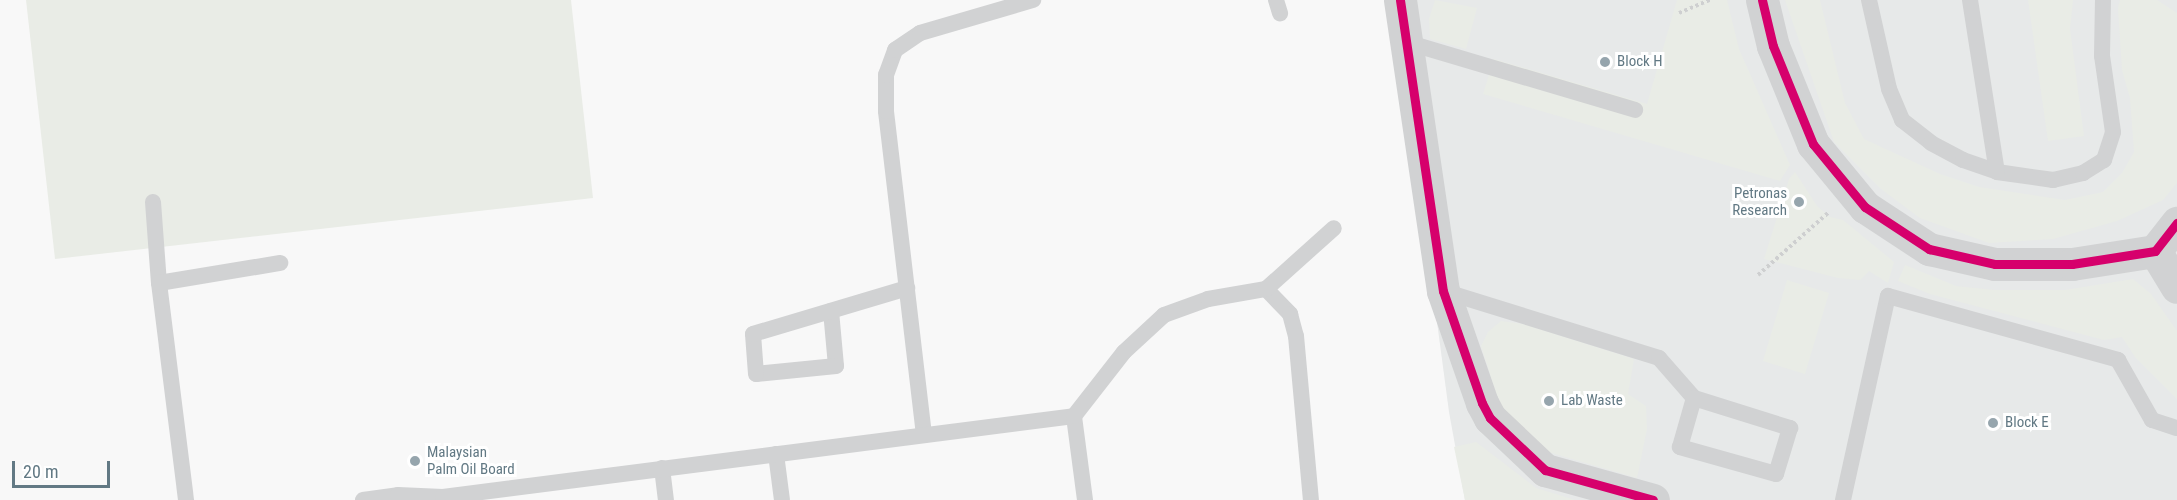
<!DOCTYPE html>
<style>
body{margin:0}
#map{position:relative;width:2177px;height:500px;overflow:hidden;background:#f8f8f8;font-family:"Roboto Condensed",sans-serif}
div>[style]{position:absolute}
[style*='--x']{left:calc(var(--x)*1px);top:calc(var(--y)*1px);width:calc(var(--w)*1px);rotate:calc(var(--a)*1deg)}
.built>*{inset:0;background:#e7e9e9}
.green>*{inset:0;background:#e9ece6}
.path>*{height:4px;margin-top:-2px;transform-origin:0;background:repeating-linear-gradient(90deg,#cecfd0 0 3px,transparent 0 6px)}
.lane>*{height:16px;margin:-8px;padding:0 8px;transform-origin:8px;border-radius:8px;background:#d1d2d3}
.street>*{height:33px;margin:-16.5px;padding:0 16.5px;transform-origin:16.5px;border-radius:16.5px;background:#d1d2d3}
.cycleway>*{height:9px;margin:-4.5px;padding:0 4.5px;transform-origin:4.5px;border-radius:4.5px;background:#d6006c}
.dots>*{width:16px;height:16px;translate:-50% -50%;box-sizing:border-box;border:3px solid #fff;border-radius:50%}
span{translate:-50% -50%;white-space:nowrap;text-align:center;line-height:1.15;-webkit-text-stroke:6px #fff;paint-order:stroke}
.poi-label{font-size:15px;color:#627984}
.left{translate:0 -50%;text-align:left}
.right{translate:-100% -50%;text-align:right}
.scale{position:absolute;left:12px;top:461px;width:98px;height:27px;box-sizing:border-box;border:3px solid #627984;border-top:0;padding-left:8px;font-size:18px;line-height:21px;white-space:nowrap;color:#627984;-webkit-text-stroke:4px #fff;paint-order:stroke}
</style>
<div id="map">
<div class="built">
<i style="clip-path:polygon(1394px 0,2177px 0,2177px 500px,1465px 500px,1449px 412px)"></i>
</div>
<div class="green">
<i style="clip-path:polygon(26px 0,571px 0,593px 198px,55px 259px)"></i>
<i style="clip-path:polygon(1435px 0,1477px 8px,1466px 49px,1430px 39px,1429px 19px)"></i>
<i style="clip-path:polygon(1677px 0,1727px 0,1739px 49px,1790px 165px,1780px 181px,1483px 94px,1494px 59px,1647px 104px)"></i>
<i style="clip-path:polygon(1785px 0,1820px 0,1845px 103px,1864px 139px,1940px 174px,1979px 187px,2065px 200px,2103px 192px,2122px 173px,2134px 152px,2130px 98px,2122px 70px,2118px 8px,2120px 0,2157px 0,2177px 13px,2177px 183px,2163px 200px,2117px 221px,2053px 239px,1989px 243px,1920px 218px,1881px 189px,1834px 142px)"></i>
<i style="clip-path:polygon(2028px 0,2073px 0,2070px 29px,2084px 136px,2048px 141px)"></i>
<i style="clip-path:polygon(1795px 172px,1817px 206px,1830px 217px,1843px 220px,1894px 262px,1888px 283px,1869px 271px,1860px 280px,1838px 278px,1764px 259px,1789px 179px)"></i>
<i style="clip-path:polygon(1905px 265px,1956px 286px,1996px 290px,2065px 290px,2133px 279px,2151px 294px,2177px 331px,2177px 399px,2135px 357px,2122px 337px,2104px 340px,1930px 294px,1898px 281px)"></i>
<i style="clip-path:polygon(1787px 280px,1829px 293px,1805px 374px,1763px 361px)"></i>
<i style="clip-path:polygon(1501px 321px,1523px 324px,1634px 359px,1628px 394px,1646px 406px,1647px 429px,1637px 478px,1545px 451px,1503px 415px,1481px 346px,1488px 332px)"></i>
<i style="clip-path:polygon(1476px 442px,1536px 488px,1575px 500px,1465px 500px,1454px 447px)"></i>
</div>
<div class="path">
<i style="--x:1679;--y:13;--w:34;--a:-23"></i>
<i style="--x:1758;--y:275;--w:95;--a:-41.6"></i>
</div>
<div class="lane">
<i style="--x:1276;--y:0;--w:14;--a:73"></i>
<i style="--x:1869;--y:0;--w:91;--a:77.3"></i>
<i style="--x:1889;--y:89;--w:34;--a:67"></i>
<i style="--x:1902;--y:120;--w:37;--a:38"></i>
<i style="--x:1931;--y:143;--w:36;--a:28"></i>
<i style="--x:1963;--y:160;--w:36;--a:19"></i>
<i style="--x:1997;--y:172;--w:57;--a:8.1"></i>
<i style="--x:2053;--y:180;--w:31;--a:-13"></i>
<i style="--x:2083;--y:173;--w:25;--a:-32"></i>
<i style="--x:2104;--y:160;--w:29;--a:-72"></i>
<i style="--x:2113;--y:132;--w:77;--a:-98.2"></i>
<i style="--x:2102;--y:56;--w:56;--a:-89"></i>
<i style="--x:1970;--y:0;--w:174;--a:81.1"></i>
<i style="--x:1406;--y:42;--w:239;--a:16.5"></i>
<i style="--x:153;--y:202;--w:81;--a:85.8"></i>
<i style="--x:159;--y:283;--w:219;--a:82.9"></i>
<i style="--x:159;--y:283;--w:123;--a:-9.4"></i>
<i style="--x:1266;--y:289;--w:35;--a:46"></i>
<i style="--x:1290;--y:314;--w:23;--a:75"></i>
<i style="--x:1296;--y:336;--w:165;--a:84.8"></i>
<i style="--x:1443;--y:291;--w:226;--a:17.2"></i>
<i style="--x:1659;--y:358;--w:53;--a:48.8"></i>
<i style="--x:1694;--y:398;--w:101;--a:17.4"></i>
<i style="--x:1790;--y:428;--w:48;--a:106.9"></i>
<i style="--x:1776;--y:474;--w:100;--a:-164.3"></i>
<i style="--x:1680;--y:447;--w:51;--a:-74.1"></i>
<i style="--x:831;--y:311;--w:55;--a:84.8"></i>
<i style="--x:836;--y:366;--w:80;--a:174.3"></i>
<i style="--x:756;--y:374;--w:40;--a:-94.3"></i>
<i style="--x:753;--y:334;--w:161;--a:-16.6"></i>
<i style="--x:924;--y:435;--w:326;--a:-96.7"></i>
<i style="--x:886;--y:111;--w:36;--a:-90"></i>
<i style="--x:886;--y:75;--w:27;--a:-70"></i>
<i style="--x:895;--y:50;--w:30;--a:-34"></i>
<i style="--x:920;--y:33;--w:118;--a:-16.3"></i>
<i style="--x:776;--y:454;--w:46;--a:82.6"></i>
<i style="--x:662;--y:468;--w:32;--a:83"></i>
<i style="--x:363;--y:500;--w:35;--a:-8"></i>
<i style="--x:398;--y:495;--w:45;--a:2.5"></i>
<i style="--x:443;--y:497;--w:636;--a:-7.31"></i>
<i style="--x:1085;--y:500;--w:85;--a:-97.5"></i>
<i style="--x:1074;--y:416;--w:81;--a:-52"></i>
<i style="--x:1124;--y:352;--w:54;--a:-42.8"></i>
<i style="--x:1164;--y:315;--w:47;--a:-20"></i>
<i style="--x:1208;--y:299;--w:59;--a:-9.8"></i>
<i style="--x:1266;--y:289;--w:91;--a:-41.9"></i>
<i style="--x:1843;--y:500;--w:209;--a:-77.6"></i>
<i style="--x:1888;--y:296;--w:239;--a:15.5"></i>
<i style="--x:2118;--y:360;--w:69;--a:60.5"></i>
<i style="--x:2152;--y:420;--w:26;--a:18"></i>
</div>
<div class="street">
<i style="--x:1400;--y:0;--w:294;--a:81.6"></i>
<i style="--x:1443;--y:291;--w:119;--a:70.8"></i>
<i style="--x:1482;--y:403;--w:17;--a:62"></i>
<i style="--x:1490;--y:418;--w:76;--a:43.4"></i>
<i style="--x:1545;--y:470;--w:112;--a:15.5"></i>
<i style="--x:1762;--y:0;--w:47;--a:76.6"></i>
<i style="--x:1773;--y:46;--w:106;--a:67.8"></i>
<i style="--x:1813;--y:144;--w:82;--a:50.5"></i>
<i style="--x:1865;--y:207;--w:77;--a:33.3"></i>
<i style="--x:1929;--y:249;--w:68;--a:12.8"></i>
<i style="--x:1995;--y:264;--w:77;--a:0"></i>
<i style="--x:2072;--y:264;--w:84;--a:-8.9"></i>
<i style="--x:2155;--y:251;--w:36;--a:-52"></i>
<i style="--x:2155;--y:251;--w:42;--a:58.6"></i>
</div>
<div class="cycleway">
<i style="--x:1400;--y:0;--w:294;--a:81.6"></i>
<i style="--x:1443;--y:291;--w:119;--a:70.8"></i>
<i style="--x:1482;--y:403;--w:17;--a:62"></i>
<i style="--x:1490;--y:418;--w:76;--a:43.4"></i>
<i style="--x:1545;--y:470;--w:112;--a:15.5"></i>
<i style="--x:1762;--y:0;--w:47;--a:76.6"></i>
<i style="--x:1773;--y:46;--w:106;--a:67.8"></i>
<i style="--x:1813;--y:144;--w:82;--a:50.5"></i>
<i style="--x:1865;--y:207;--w:77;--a:33.3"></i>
<i style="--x:1929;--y:249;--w:68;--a:12.8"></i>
<i style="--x:1995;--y:264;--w:77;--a:0"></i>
<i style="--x:2072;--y:264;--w:84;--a:-8.9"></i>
<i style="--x:2155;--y:251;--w:36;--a:-52"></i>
</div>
<div class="dots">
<i style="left:1605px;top:62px;background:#96a5ad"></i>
<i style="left:1799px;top:202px;background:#96a5ad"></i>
<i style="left:1549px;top:401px;background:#96a5ad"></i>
<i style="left:1993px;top:423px;background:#96a5ad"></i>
<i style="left:415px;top:461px;background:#96a5ad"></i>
</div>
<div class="poi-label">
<span class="left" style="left:1617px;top:62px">Block H</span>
<span class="right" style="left:1787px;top:202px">Petronas<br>Research</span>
<span class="left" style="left:1561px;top:401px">Lab Waste</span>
<span class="left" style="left:2005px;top:423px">Block E</span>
<span class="left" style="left:427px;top:461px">Malaysian<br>Palm Oil Board</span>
</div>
<div class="scale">20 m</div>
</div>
